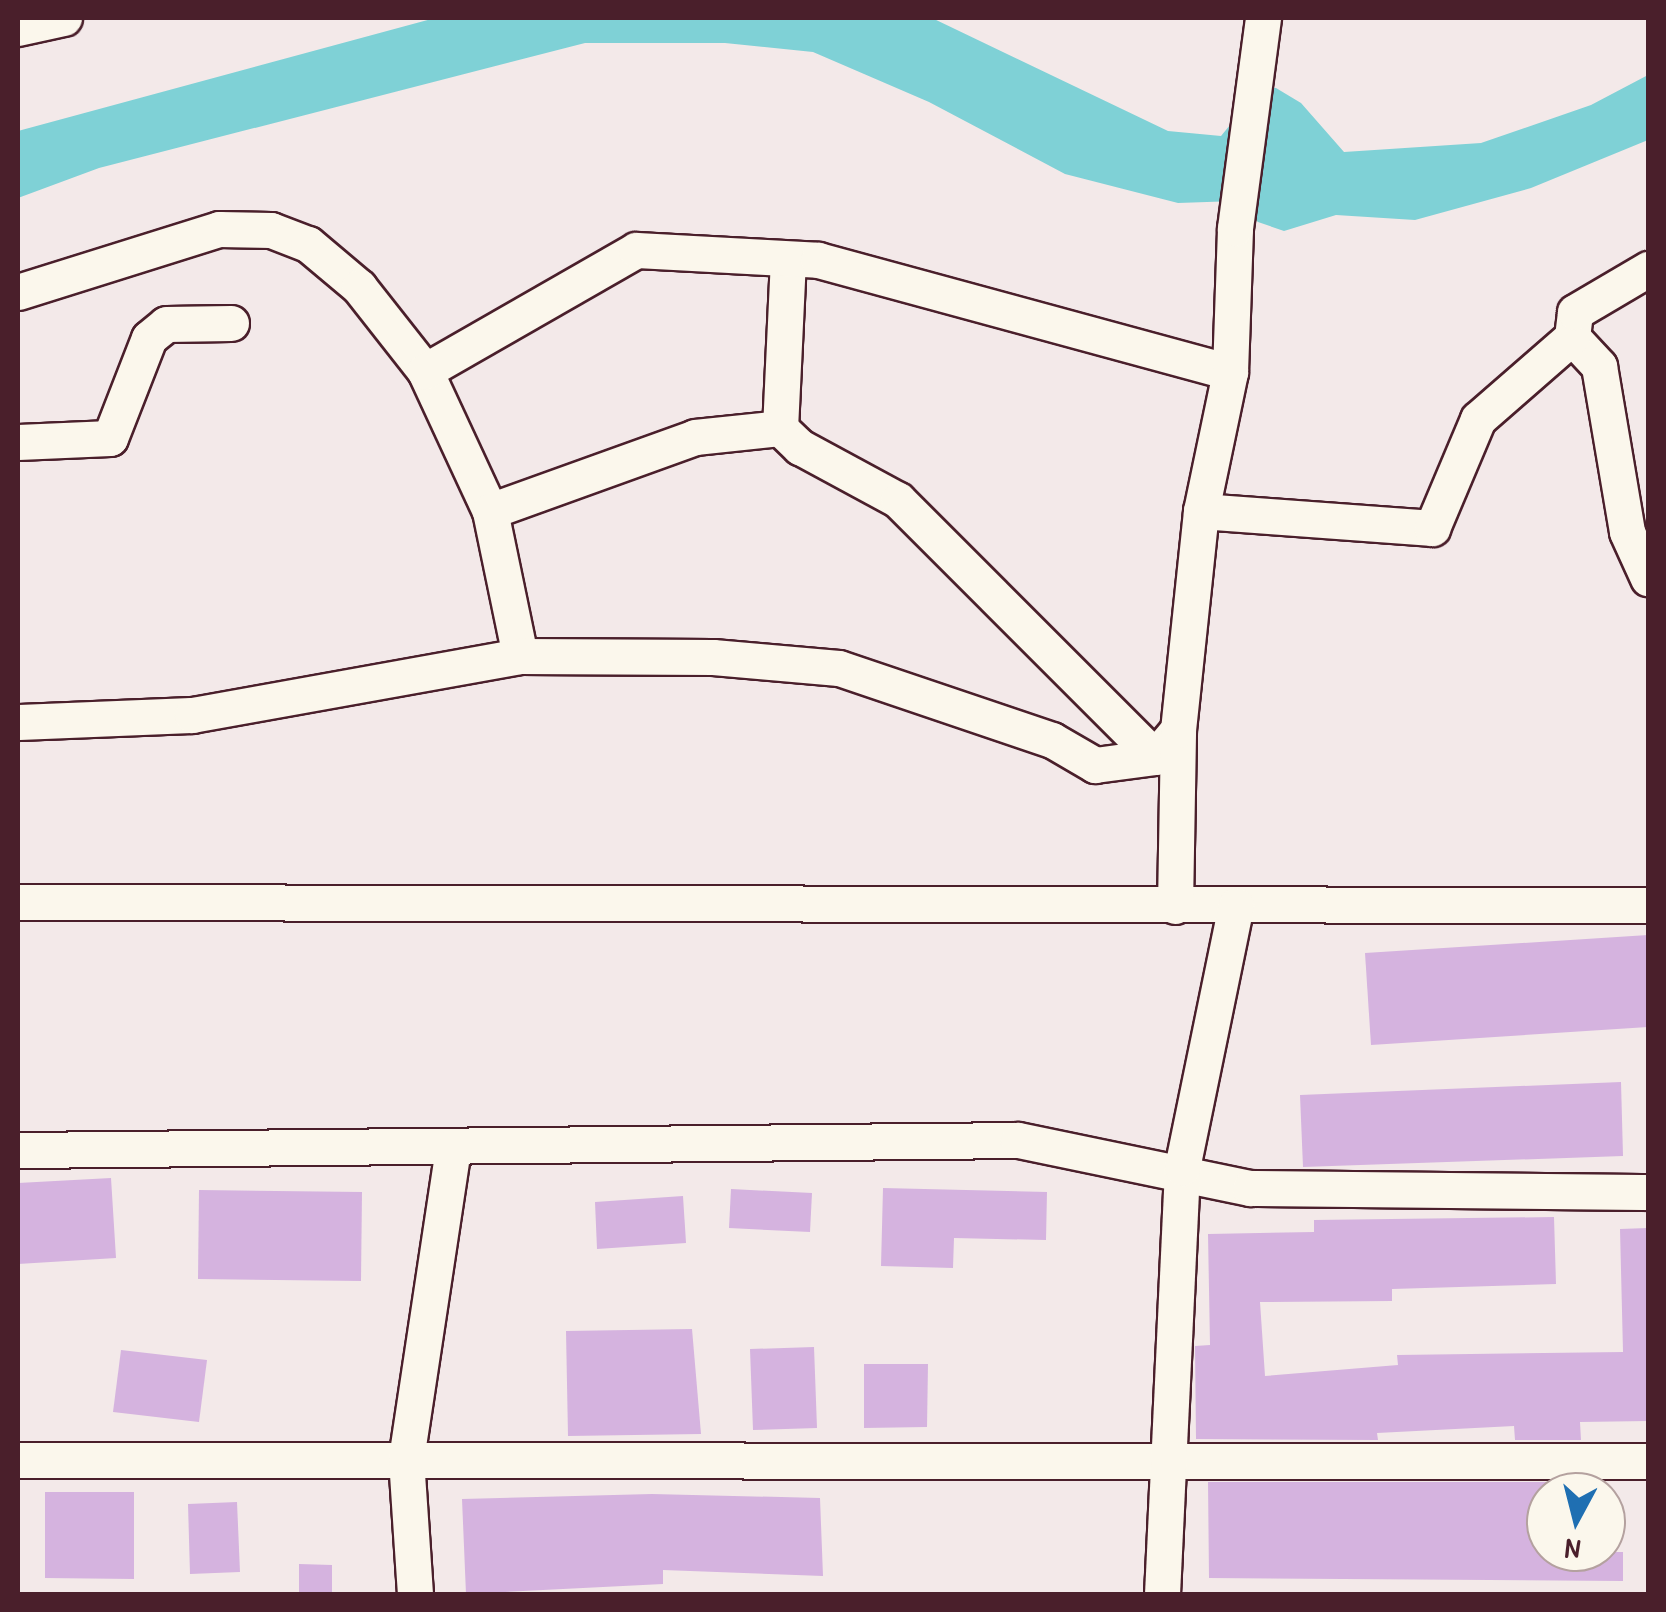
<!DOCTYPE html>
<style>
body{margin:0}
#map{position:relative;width:1666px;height:1612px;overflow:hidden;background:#f3e9e9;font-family:"Patrick Hand",sans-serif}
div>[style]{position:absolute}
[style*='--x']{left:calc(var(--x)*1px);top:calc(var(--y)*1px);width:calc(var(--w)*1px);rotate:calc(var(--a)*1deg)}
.water>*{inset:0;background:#7fd1d6}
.building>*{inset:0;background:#d5b3df}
.roads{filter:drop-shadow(2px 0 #4a1f2b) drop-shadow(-2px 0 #4a1f2b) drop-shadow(0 2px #4a1f2b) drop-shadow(0 -2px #4a1f2b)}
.minor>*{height:35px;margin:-17.5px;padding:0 17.5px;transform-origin:17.5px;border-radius:17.5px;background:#fbf7ec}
span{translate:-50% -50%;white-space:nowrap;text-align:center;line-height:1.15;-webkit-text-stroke:8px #fbf7ec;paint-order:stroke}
.frame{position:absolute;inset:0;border:20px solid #4a1f2b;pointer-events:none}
.north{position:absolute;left:1526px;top:1472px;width:100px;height:100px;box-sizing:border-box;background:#fbf7ec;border:2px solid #b4a19f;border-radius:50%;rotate:187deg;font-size:28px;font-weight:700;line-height:40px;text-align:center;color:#4a1f2b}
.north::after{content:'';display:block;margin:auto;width:35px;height:45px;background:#1f6fb2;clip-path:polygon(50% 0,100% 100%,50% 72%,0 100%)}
</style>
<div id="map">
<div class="water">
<i style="clip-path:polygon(435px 18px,932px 18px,1168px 131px,1221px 136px,1262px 86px,1276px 88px,1301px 103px,1344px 152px,1481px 143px,1591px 105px,1648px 75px,1648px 140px,1531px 188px,1415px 220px,1336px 215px,1284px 231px,1258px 222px,1236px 201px,1178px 203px,1065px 174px,929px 102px,813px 52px,725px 43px,585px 43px,99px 168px,18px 198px,18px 131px)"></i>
</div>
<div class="building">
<i style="clip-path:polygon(1648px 935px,1648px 1027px,1371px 1045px,1365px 953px)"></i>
<i style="clip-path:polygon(1621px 1082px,1623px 1156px,1303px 1167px,1300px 1095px)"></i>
<i style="clip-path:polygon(111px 1178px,116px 1258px,18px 1264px,18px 1183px)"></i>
<i style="clip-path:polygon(883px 1188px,1047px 1192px,1046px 1240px,954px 1238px,953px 1268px,881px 1266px)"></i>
<i style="clip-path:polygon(731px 1189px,812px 1193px,810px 1232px,729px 1228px)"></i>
<i style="clip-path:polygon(199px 1190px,362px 1192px,361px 1281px,198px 1279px)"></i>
<i style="clip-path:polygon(683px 1196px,686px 1243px,597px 1249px,595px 1202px)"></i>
<i style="clip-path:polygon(1554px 1217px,1556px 1284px,1392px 1289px,1392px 1301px,1260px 1302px,1265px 1376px,1398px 1365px,1397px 1355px,1623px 1352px,1620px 1229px,1648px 1228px,1648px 1421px,1580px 1422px,1581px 1440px,1515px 1440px,1514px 1426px,1377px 1433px,1378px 1440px,1196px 1439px,1195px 1346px,1210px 1345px,1208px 1234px,1314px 1232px,1314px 1220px)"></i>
<i style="clip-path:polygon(692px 1329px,701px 1434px,568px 1436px,566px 1331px)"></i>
<i style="clip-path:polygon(814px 1347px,817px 1428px,753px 1430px,750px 1349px)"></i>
<i style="clip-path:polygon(121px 1350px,207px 1360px,199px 1422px,113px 1412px)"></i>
<i style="clip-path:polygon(864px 1364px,928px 1364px,927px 1427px,864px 1428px)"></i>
<i style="clip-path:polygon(1208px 1482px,1583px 1482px,1584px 1492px,1546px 1492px,1546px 1552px,1623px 1552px,1623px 1581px,1209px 1578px)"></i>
<i style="clip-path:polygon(45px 1492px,134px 1492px,134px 1579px,45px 1578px)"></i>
<i style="clip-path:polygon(652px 1494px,820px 1498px,823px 1576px,663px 1570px,663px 1584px,466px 1594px,462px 1499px)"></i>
<i style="clip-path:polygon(237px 1502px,240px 1572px,190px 1574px,188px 1504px)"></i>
<i style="clip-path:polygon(299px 1564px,332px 1565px,332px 1594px,299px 1594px)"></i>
</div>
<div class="roads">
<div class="minor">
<i style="--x:18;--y:28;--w:47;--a:-12.3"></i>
<i style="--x:788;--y:259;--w:169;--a:92.7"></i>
<i style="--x:780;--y:428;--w:28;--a:44"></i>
<i style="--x:800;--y:447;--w:111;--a:28.4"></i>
<i style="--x:898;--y:500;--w:363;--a:45"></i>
<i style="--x:18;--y:292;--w:211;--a:-17.4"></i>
<i style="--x:219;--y:229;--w:52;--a:1.1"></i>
<i style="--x:271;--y:230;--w:40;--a:21"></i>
<i style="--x:308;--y:244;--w:67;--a:40.1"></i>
<i style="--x:359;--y:287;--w:107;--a:51.8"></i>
<i style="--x:425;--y:371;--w:154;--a:65.1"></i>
<i style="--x:490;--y:511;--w:148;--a:78.3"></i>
<i style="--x:1572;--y:337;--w:40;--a:47"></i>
<i style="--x:1599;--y:366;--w:168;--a:80.4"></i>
<i style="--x:1627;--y:532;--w:51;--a:65.5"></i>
<i style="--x:425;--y:371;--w:243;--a:-29.8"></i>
<i style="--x:636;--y:250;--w:182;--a:3.1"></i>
<i style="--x:818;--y:260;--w:427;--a:15.2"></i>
<i style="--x:18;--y:442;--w:92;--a:-2.5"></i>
<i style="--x:110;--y:438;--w:107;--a:-68.7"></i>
<i style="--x:149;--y:338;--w:22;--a:-39"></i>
<i style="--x:166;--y:324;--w:65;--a:-0.9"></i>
<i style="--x:490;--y:511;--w:218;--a:-19.8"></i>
<i style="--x:695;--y:437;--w:85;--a:-6"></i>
<i style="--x:1201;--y:511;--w:232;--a:4.2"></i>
<i style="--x:1432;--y:528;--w:118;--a:-67.1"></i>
<i style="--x:1478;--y:419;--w:125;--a:-41.1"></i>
<i style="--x:1572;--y:337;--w:25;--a:-83"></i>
<i style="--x:1575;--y:312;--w:85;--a:-30.5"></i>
<i style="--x:18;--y:722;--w:174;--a:-2.3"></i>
<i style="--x:192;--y:715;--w:333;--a:-10.2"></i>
<i style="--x:520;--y:656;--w:193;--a:0.3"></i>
<i style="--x:713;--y:657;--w:126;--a:5"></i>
<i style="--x:839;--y:668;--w:225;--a:18.7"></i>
<i style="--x:1052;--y:740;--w:50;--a:30.2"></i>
<i style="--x:1095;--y:765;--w:61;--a:-7.6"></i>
<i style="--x:1155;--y:757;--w:35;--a:-50"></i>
<i style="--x:18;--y:902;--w:1630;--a:0.11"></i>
<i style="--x:1175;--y:906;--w:176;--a:-89"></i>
<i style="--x:1178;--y:730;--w:220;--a:-84"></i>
<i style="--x:1201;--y:511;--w:142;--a:-78.2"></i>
<i style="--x:1230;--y:372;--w:144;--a:-88"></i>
<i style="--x:1235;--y:228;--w:212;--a:-82.4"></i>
<i style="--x:18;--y:1150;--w:1000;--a:-0.57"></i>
<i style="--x:1018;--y:1140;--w:237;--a:11.7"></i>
<i style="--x:1250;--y:1188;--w:398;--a:0.6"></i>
<i style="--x:18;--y:1460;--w:1630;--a:0.04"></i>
<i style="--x:415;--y:1594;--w:135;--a:-93.8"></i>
<i style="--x:406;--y:1459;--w:316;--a:-81.4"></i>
<i style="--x:1162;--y:1594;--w:426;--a:-87.3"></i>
<i style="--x:1182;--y:1168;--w:268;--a:-78.4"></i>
</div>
</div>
<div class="frame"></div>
<div class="north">N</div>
</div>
